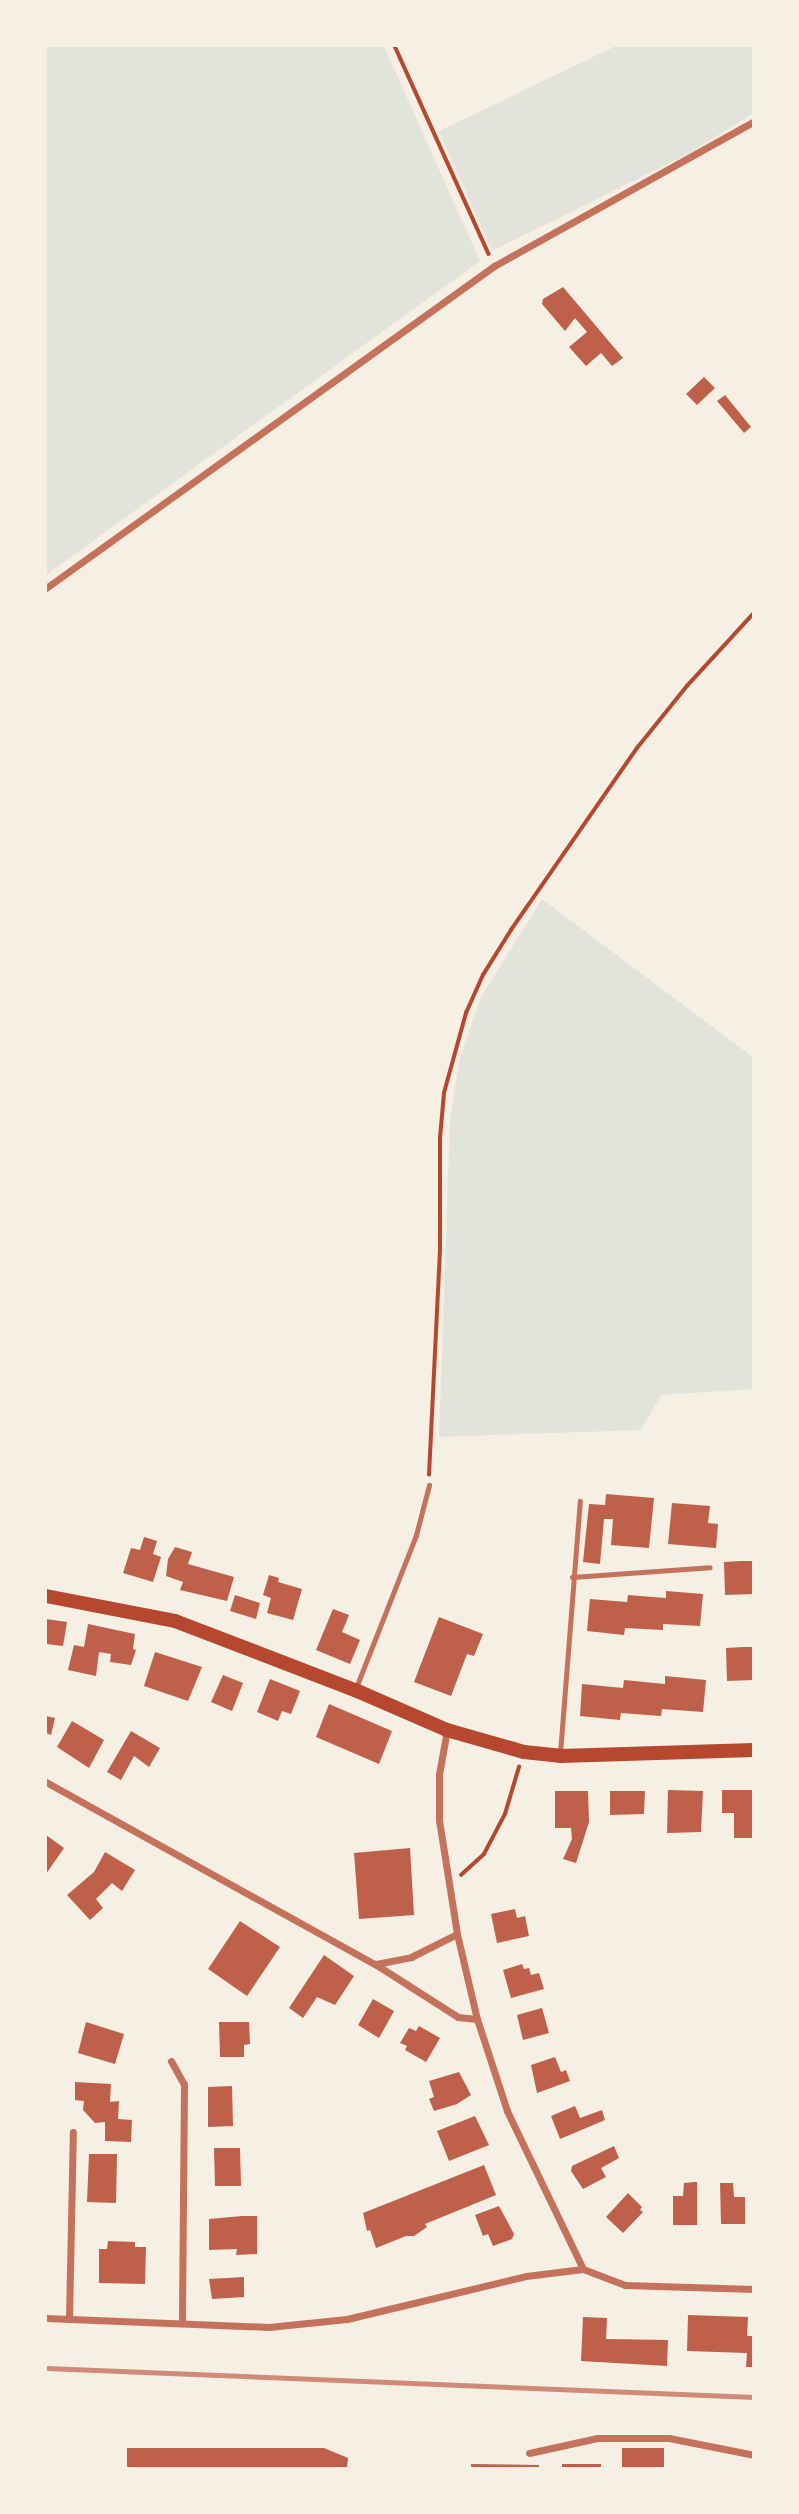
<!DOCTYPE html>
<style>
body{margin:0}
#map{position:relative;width:799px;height:2514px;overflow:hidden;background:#f6efe4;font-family:"Fira Sans",sans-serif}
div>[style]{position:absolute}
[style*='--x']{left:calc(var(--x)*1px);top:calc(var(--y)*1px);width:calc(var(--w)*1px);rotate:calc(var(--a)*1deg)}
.green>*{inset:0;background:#e2e4dc}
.building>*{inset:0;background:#bf614a}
.path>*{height:3.5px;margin:-1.75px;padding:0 1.75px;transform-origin:1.75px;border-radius:1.75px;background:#b5482f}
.service>*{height:5px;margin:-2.5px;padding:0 2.5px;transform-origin:2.5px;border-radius:2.5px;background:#c5725c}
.minor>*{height:7px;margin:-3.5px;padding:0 3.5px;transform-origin:3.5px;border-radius:3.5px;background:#c5725c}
.secondary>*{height:14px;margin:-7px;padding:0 7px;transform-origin:7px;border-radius:7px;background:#b5482f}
.rail>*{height:5px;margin:-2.5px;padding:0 2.5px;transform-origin:2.5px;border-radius:2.5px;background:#cf8b77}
span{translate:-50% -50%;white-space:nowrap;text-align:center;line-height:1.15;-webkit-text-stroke:5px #f6efe4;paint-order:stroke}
.frame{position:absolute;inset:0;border:47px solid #f6efe4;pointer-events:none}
</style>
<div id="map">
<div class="green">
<i style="clip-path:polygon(46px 46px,384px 46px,480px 261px,46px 575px)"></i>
<i style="clip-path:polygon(616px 46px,753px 46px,753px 113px,692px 152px,492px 251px,439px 131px)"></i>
<i style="clip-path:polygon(542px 899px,753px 1057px,753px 1389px,661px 1395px,641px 1430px,439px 1437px,450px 1121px,459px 1062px,481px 997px)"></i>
</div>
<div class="building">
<i style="clip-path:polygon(563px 287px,623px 358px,612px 366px,601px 353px,586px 366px,569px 347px,587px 332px,575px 318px,565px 331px,542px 304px,543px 299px)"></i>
<i style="clip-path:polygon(704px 377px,715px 388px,697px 405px,686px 394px)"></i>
<i style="clip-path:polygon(725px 395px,751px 427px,744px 433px,717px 401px)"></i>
<i style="clip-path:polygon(606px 1494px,654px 1498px,649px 1548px,611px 1545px,613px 1519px,604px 1519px,600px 1564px,583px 1562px,589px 1504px,605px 1505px)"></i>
<i style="clip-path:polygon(672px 1503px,710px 1506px,708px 1523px,718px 1524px,716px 1548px,668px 1544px)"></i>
<i style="clip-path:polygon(144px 1537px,157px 1541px,153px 1554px,161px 1557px,153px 1582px,123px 1573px,131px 1548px,140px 1550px)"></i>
<i style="clip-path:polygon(175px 1547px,192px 1552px,188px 1564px,234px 1577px,227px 1601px,180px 1590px,183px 1582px,166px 1576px,168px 1559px)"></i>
<i style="clip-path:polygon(740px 1561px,753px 1561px,753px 1594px,725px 1595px,724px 1562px)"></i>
<i style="clip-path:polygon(269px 1575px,279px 1578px,278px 1582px,302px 1589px,293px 1620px,267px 1613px,271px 1598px,263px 1595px)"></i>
<i style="clip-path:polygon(666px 1591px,703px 1594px,700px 1626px,663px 1624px,663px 1630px,625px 1628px,624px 1635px,587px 1631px,590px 1599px,627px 1602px,628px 1595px,666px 1598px)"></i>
<i style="clip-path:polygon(235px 1595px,260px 1603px,256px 1619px,230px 1611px)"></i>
<i style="clip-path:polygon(333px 1609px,349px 1615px,342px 1632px,360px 1640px,350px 1664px,316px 1650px)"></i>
<i style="clip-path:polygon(439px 1617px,483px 1634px,474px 1656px,467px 1654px,451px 1696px,414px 1682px)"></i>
<i style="clip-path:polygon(46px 1619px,67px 1622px,63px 1646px,46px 1644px)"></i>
<i style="clip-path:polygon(88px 1624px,135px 1634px,133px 1649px,136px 1650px,131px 1665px,110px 1662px,111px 1654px,99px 1652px,96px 1676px,68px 1670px,74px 1645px,84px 1647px)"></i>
<i style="clip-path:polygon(743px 1647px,753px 1647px,753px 1680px,727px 1681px,726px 1648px)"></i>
<i style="clip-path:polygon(155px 1652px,202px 1667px,188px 1701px,144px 1686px)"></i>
<i style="clip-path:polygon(223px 1675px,243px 1683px,232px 1711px,211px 1702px)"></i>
<i style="clip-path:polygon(665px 1676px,706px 1680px,703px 1712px,662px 1709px,661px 1716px,621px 1713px,620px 1720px,580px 1716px,582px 1684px,623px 1688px,624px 1680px,665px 1684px)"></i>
<i style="clip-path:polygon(270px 1679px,300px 1691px,291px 1714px,282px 1711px,278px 1721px,257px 1712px)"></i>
<i style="clip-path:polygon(329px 1704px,392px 1731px,379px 1764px,316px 1737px)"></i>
<i style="clip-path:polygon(46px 1716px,55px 1718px,51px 1735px,46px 1733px)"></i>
<i style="clip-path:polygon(72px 1721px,104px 1740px,89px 1768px,57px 1747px)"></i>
<i style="clip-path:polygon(131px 1731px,160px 1748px,149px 1767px,134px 1756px,121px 1780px,107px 1772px)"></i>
<i style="clip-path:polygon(668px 1790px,703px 1791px,701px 1832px,667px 1833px)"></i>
<i style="clip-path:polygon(722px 1790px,753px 1790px,753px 1838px,734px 1838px,734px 1813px,722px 1813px)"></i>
<i style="clip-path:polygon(555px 1791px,588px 1791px,589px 1822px,576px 1863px,563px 1859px,572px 1839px,571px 1828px,555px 1828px)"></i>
<i style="clip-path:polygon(610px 1791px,645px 1791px,644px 1814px,610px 1815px)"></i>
<i style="clip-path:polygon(46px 1835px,64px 1848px,46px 1874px)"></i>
<i style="clip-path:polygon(410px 1848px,414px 1915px,359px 1919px,354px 1853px)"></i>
<i style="clip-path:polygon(105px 1852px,135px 1870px,122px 1891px,112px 1883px,96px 1899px,103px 1908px,90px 1920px,67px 1895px,94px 1872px)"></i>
<i style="clip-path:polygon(515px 1909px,517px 1918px,525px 1916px,529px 1936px,497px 1943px,491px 1914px)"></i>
<i style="clip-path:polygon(240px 1921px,280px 1947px,247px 1996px,208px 1969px)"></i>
<i style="clip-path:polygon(324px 1955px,354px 1976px,335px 2005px,317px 1997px,303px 2018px,289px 2008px)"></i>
<i style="clip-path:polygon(522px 1964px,524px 1969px,529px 1968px,531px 1975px,539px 1973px,544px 1989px,511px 1998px,503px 1970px)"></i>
<i style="clip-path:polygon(373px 1999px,394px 2011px,379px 2038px,358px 2025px)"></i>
<i style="clip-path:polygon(542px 2008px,549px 2033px,523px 2040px,517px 2015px)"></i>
<i style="clip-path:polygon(86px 2022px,124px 2034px,115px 2064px,78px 2053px)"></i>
<i style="clip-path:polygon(219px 2022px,249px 2022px,250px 2044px,244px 2045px,244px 2057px,220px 2057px)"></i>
<i style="clip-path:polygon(419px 2026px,440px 2038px,426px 2062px,405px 2050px,407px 2046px,400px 2043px,409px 2028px,416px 2031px)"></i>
<i style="clip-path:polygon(555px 2057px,561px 2072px,566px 2070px,570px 2081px,537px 2093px,531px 2065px)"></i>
<i style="clip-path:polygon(459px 2072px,471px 2095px,457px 2104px,434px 2111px,429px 2099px,434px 2097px,429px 2081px)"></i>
<i style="clip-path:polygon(75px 2082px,111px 2084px,110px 2102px,119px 2101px,118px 2119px,132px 2120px,131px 2142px,105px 2141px,105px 2122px,95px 2123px,83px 2110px,84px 2101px,75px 2100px)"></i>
<i style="clip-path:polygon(232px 2086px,233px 2126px,208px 2127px,208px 2087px)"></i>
<i style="clip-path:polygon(575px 2106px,580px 2118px,602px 2110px,605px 2120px,560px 2139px,551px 2116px)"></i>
<i style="clip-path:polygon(475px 2116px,489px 2145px,449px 2161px,437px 2131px)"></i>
<i style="clip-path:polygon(614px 2146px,619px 2158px,601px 2168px,606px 2177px,583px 2189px,571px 2171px,572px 2166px)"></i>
<i style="clip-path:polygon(214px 2148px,240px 2148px,241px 2186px,215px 2186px)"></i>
<i style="clip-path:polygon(89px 2154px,117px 2154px,116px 2203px,87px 2202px)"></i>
<i style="clip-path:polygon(484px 2165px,496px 2195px,425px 2224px,427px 2227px,414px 2236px,406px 2236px,376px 2248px,370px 2230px,367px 2231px,363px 2213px)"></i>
<i style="clip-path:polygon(694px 2182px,697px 2182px,697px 2225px,673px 2225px,673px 2196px,683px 2196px,684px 2183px)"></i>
<i style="clip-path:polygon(720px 2183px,733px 2183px,734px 2197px,745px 2197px,745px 2224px,721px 2224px)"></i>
<i style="clip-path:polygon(628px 2193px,642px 2207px,640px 2210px,643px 2212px,623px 2233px,606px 2217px)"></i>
<i style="clip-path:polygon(499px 2206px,514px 2234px,512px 2239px,493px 2246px,488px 2234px,483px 2236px,475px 2215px)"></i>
<i style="clip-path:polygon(242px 2216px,257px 2216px,257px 2254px,236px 2255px,237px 2249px,209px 2250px,209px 2219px)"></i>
<i style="clip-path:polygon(108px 2241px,135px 2242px,135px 2247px,146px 2247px,145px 2284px,99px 2283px,99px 2249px,107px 2249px)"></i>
<i style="clip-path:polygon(244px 2277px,244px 2297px,212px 2299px,209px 2279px)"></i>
<i style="clip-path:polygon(688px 2315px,748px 2317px,747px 2336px,753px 2336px,753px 2367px,746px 2367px,747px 2353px,687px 2351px)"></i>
<i style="clip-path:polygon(583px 2317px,607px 2318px,606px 2339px,668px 2340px,667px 2366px,581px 2361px)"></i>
<i style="clip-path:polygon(127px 2448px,324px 2448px,348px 2458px,347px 2468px,127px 2468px)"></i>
<i style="clip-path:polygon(622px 2448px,664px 2448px,664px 2468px,622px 2468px)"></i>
<i style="clip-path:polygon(471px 2464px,539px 2465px,539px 2468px,471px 2468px)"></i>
<i style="clip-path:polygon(562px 2464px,601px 2464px,601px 2468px,562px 2468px)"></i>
</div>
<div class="path">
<i style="--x:395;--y:46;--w:228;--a:65.7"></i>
<i style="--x:429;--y:1475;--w:224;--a:-87.2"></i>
<i style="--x:440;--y:1251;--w:113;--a:-90"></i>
<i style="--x:440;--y:1138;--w:45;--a:-84.9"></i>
<i style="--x:444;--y:1093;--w:83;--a:-74.6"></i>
<i style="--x:466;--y:1013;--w:42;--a:-65.9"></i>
<i style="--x:483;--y:975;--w:53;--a:-58.1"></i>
<i style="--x:511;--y:930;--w:221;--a:-55.3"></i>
<i style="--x:637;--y:748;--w:80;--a:-51.1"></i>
<i style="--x:687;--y:686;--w:99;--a:-47.5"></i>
<i style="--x:461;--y:1875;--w:31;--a:-42"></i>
<i style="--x:484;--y:1854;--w:45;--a:-62.3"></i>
<i style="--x:505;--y:1814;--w:49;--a:-73.4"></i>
</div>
<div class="service">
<i style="--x:572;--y:1577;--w:138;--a:-4.1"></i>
<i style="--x:355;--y:1690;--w:167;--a:-68.5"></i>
<i style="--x:416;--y:1535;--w:52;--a:-75.4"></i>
<i style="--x:560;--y:1753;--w:253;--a:-85.5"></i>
</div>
<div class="minor">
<i style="--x:46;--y:588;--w:552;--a:-35.71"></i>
<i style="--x:494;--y:266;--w:298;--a:-29.1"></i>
<i style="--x:447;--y:1730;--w:45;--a:100.3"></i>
<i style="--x:439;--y:1774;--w:46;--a:90"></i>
<i style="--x:439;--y:1820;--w:115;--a:81"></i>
<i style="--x:457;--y:1934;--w:87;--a:76.8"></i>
<i style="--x:477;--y:2019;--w:97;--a:71.9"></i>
<i style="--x:507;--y:2111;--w:175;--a:64.3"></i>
<i style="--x:46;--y:1782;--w:376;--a:29"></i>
<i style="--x:375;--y:1964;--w:98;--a:32.6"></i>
<i style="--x:458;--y:2017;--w:19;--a:6"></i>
<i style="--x:376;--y:1964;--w:36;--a:-11"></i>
<i style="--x:411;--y:1957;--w:51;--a:-26.6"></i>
<i style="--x:171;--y:2061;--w:26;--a:61"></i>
<i style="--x:184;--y:2084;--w:239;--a:90.5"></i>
<i style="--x:583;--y:2269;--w:45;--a:20.9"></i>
<i style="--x:625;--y:2285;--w:129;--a:1.8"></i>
<i style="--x:46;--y:2318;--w:223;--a:2.3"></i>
<i style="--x:269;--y:2327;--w:78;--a:-5.9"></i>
<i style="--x:347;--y:2319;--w:184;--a:-13.5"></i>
<i style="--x:526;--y:2276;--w:57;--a:-7"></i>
<i style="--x:69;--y:2318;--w:186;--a:-88.8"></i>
<i style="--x:529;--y:2453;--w:70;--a:-12.4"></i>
<i style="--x:597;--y:2438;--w:72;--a:0"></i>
<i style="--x:669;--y:2438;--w:87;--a:11.3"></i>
</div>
<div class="secondary">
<i style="--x:46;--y:1596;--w:131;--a:11"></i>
<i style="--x:175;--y:1621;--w:193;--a:21"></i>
<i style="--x:355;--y:1690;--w:100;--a:23.5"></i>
<i style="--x:447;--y:1730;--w:80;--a:15.9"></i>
<i style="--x:524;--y:1752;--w:36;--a:6"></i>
<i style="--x:560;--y:1756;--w:194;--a:-1.8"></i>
</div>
<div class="rail">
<i style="--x:46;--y:2368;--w:709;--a:2.35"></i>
</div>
<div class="frame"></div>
</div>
